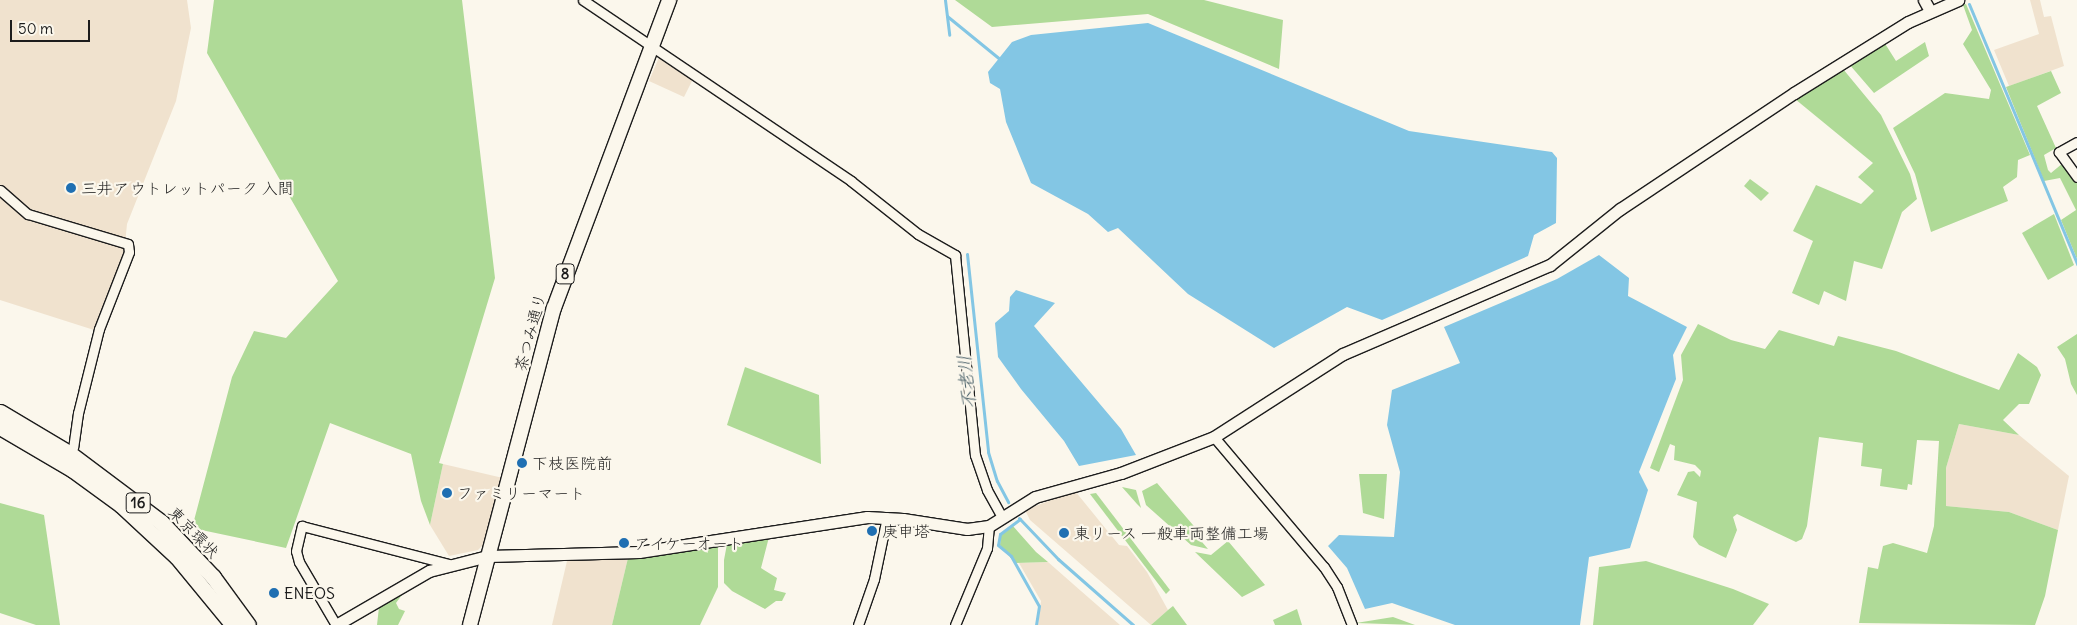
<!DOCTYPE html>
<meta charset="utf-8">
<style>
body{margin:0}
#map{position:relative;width:2077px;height:625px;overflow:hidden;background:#fbf7ec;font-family:Delius,"Klee One",sans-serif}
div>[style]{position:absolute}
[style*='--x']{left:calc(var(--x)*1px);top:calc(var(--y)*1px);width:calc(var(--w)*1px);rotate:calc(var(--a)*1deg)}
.built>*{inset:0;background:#f0e2ce}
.green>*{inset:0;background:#afda97}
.water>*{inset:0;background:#83c6e4}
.stream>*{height:3px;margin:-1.5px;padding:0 1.5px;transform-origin:1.5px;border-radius:1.5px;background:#83c6e4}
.roads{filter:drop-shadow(1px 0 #1c1c1c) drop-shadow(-1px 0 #1c1c1c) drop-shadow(0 1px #1c1c1c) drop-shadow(0 -1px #1c1c1c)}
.street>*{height:9px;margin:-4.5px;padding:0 4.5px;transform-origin:4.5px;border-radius:4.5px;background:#fbf7ec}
.secondary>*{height:11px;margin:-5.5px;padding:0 5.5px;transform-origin:5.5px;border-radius:5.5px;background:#fbf7ec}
.primary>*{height:14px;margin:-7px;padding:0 7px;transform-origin:7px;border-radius:7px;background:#fbf7ec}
.highway>*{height:15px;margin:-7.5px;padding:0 7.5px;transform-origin:7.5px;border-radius:7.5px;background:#fbf7ec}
.dots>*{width:14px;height:14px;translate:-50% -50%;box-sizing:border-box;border:2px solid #fbf7ec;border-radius:50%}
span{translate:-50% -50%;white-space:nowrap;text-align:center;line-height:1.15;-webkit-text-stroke:4.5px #fbf7ec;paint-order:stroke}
.shield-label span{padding:1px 4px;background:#fbf7ec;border:1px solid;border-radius:4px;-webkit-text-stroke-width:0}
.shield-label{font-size:15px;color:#1c1c1c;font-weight:700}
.poi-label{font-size:16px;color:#1c1c1c}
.left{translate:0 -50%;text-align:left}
.street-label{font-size:16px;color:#1c1c1c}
.water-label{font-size:18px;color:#405862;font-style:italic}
.scale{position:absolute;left:10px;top:20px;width:80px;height:22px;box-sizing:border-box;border:2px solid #1c1c1c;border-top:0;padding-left:6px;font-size:15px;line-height:18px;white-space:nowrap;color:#1c1c1c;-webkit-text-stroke:4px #fbf7ec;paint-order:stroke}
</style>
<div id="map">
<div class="built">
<i style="clip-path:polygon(0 0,187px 0,191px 28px,176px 101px,127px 224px,124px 254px,94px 330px,0 300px)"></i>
<i style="clip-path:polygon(2030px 0,2040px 0,2044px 17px,2051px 16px,2064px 66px,2009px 86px,1994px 50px,2039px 34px)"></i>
<i style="clip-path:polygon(660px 55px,694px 77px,684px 97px,649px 81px)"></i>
<i style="clip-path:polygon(1959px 424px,2019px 435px,2069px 476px,2058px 530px,2009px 512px,1946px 506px,1946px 468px)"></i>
<i style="clip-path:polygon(443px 464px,503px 478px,484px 544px,478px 550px,449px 556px,430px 525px)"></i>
<i style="clip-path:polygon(1075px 491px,1119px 545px,1127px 546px,1147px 572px,1168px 610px,1151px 625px,1030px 520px,1025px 510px)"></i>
<i style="clip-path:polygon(628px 558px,612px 625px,552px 625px,567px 561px)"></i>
<i style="clip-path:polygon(1048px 562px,1081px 591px,1120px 625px,1038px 625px,1041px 601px,1019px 563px)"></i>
</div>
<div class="green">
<i style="clip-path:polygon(214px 0,462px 0,495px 278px,439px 463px,443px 464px,430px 525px,421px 501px,411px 454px,330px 423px,286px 548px,192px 528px,232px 377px,254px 331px,286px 338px,338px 281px,207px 53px)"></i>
<i style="clip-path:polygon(955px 0,1204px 0,1283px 20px,1279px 69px,1148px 14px,992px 27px)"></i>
<i style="clip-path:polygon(1966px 4px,2030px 155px,2018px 160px,2017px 177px,2003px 187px,2008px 201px,1931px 232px,1915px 174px,1893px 128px,1945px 93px,1989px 99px,1991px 90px,1963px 44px,1972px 30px,1963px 5px)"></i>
<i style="clip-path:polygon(1884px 42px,1896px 61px,1925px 42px,1929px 56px,1874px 93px,1849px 64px)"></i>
<i style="clip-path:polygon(1843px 69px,1881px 115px,1910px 174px,1917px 199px,1902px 212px,1882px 269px,1854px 261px,1846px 301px,1824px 291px,1819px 305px,1792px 293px,1813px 241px,1793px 231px,1816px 185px,1861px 204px,1874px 191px,1858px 177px,1873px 163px,1795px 99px)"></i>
<i style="clip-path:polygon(2051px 71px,2061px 93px,2037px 106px,2056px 148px,2044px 155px,2048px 170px,2051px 173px,2063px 163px,2077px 183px,2077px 259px,2061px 220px,2076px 210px,2060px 178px,2044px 181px,2006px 87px)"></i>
<i style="clip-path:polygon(1750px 179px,1769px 193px,1761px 201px,1744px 186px)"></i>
<i style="clip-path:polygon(2054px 214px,2074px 265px,2048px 280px,2022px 233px)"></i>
<i style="clip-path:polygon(1698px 324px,1731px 340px,1765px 349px,1779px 330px,1834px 346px,1838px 336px,1896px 351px,1999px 390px,2018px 353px,2037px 367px,2041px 375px,2029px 404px,2019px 404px,2003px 420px,2019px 435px,1959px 424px,1946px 468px,1946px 506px,2009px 512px,2058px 530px,2045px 596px,2035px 625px,1859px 623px,1868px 567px,1878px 569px,1883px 546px,1893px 543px,1927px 553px,1934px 526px,1939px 441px,1917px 440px,1912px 485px,1908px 484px,1907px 490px,1880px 486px,1882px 469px,1861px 466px,1863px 443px,1819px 437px,1807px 526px,1802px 539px,1796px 542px,1737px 514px,1733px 517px,1737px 530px,1726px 558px,1699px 545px,1693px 537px,1697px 502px,1677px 495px,1688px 472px,1694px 471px,1700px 477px,1701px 471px,1695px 465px,1674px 460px,1675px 446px,1670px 444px,1659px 472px,1650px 468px,1683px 380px,1681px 355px)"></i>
<i style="clip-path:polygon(2077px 334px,2077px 395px,2071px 384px,2065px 359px,2057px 347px)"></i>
<i style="clip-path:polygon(745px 367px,819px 395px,821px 464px,727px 425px)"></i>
<i style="clip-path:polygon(1359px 474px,1387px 474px,1384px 519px,1363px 513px)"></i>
<i style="clip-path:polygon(1157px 483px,1205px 539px,1202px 542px,1208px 549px,1191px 545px,1146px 505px,1142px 491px)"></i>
<i style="clip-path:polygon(1122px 487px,1136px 490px,1141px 508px,1137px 504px)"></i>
<i style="clip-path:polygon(1096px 493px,1170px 590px,1166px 594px,1090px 494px)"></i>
<i style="clip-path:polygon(0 503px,44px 515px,60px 625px,36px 625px,0 613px)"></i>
<i style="clip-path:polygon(1013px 526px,1036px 552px,1048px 562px,1015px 563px,1000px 545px,1001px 535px)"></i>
<i style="clip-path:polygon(769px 537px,761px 568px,777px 578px,774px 590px,786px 593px,782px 601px,776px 601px,765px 609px,732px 591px,724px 583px,724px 560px,727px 544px)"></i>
<i style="clip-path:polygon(1228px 541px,1265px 585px,1242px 597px,1195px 552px,1211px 555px)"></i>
<i style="clip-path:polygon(718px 545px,718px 587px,700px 625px,612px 625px,628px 558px)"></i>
<i style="clip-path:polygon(1646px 561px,1733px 589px,1769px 604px,1753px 625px,1593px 625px,1599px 567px)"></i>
<i style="clip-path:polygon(404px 592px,396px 603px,399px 609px,405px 611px,398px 625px,377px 625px,379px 607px)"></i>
<i style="clip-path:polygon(1173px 606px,1187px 625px,1151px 625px,1168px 610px)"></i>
<i style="clip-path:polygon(1297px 609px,1302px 625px,1275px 625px,1273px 620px)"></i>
<i style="clip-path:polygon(1393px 617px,1415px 625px,1356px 623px)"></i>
</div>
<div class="water">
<i style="clip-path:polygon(1148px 23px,1409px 131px,1552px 152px,1557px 158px,1556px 223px,1534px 235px,1528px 256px,1382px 320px,1347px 307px,1274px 348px,1188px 294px,1118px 228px,1108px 232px,1088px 214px,1031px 183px,1006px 122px,1000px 89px,990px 83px,988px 72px,1012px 42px,1031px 35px)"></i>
<i style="clip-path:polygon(1599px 255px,1629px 278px,1628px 296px,1687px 327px,1673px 355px,1676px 379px,1639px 472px,1648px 490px,1630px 548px,1589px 557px,1580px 625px,1455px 625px,1392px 603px,1365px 609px,1347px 568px,1328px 546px,1339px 535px,1394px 537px,1400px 472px,1387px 425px,1392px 390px,1460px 363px,1444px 327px,1557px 279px)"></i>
<i style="clip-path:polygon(1016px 290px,1055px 303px,1034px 326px,1121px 429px,1136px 455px,1079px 466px,1064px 441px,1021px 389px,998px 357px,995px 323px,1009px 311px,1010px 297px)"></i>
</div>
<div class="stream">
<i style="--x:945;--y:0;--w:35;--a:83"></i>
<i style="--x:1969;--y:4;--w:282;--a:67.4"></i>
<i style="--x:947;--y:16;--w:70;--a:39.2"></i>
<i style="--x:967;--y:254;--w:199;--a:83.9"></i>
<i style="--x:988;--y:452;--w:30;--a:73"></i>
<i style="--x:997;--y:481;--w:24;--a:62"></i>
<i style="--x:1019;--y:518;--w:57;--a:46.4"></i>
<i style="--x:1058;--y:559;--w:100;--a:41.3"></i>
<i style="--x:1020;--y:519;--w:25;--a:143"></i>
<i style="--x:1000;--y:534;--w:11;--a:100"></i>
<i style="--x:998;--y:545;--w:17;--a:40"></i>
<i style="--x:1011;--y:556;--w:57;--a:60.8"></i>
<i style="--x:1039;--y:606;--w:19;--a:99"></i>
</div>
<div class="roads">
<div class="street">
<i style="--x:583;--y:0;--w:323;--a:34"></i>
<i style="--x:851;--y:181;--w:85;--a:38.3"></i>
<i style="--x:918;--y:234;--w:43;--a:29.6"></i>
<i style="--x:955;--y:255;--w:201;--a:84.3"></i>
<i style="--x:975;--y:455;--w:37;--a:71"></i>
<i style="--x:987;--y:490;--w:31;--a:61"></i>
<i style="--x:2077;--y:142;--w:21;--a:151"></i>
<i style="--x:2059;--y:152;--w:31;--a:54"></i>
<i style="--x:0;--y:190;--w:37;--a:41"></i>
<i style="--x:28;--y:214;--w:104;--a:16.7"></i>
<i style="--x:128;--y:244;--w:8;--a:83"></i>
<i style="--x:129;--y:252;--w:83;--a:111.3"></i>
<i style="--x:99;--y:329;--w:87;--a:104"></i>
<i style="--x:78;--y:413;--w:34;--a:98"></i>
<i style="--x:73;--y:447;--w:7;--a:124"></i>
<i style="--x:1214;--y:437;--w:170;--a:49.8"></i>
<i style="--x:1324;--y:567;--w:24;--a:57"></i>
<i style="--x:1337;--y:587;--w:41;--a:68.5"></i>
<i style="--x:336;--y:625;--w:73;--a:-120.4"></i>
<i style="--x:299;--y:562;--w:11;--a:-105"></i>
<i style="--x:296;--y:551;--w:26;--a:-77"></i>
<i style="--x:302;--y:526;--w:152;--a:14.5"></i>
<i style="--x:858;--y:625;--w:49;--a:-70.8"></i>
<i style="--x:874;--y:579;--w:63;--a:-78.2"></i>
<i style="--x:955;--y:625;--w:83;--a:-67.4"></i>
<i style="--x:987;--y:548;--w:22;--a:-85"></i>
</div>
<div class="secondary">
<i style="--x:1924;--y:0;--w:13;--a:61"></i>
<i style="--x:336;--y:625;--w:108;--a:-30.1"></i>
<i style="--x:429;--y:571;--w:61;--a:-14.3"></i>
<i style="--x:488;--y:556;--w:151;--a:-1.5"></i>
<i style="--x:639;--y:552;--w:231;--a:-8.7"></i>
<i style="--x:867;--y:517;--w:36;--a:3"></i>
<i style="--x:903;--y:519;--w:65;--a:8.9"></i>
<i style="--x:967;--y:529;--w:22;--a:-8"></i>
<i style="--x:989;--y:526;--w:54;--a:-32.2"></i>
<i style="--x:1035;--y:497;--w:89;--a:-15.6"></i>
<i style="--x:1121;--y:473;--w:100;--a:-21.2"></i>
<i style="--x:1214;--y:437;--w:153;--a:-32.8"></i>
<i style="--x:1343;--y:354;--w:225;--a:-23.3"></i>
<i style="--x:1550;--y:265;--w:90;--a:-38.7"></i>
<i style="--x:1620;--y:209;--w:209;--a:-33.7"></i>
<i style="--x:1794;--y:93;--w:134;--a:-31.9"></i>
<i style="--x:1908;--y:22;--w:55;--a:-23.7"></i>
</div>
<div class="primary">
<i style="--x:470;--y:625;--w:328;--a:-75.2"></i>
<i style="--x:554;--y:308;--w:329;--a:-69.5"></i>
</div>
<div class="highway">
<i style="--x:0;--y:412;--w:80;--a:30.7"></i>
<i style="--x:69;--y:453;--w:115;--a:36.9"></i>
<i style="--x:161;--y:522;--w:76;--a:46.6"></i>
<i style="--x:213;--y:577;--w:59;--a:53.9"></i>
<i style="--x:0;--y:427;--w:85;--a:30.5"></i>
<i style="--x:73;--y:470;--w:59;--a:36.1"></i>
<i style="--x:121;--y:505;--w:76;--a:42.9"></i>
<i style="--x:177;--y:557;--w:88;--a:50.5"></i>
</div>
</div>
<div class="dots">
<i style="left:71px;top:188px;background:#1f6fb2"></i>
<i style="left:522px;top:463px;background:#1f6fb2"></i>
<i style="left:447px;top:493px;background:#1f6fb2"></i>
<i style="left:872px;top:531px;background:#1f6fb2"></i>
<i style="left:1064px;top:533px;background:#1f6fb2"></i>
<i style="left:624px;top:543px;background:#1f6fb2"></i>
<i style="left:274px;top:593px;background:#1f6fb2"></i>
</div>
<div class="shield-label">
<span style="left:565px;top:274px">8</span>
<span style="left:138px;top:503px">16</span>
</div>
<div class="poi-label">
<span class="left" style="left:81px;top:188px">三井アウトレットパーク 入間</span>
<span class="left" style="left:532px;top:463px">下枝医院前</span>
<span class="left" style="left:457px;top:493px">ファミリーマート</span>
<span class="left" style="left:882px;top:531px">庚申塔</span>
<span class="left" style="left:1074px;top:533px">東リース 一般車両整備工場</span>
<span class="left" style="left:634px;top:543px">アイケーオート</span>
<span class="left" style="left:284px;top:593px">ENEOS</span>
</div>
<div class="street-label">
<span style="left:530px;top:332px;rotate:-75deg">茶つみ通り</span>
<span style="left:194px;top:532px;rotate:46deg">東京環状</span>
</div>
<div class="water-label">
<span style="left:967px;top:382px;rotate:-96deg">不老川</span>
</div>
<div class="scale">50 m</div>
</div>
